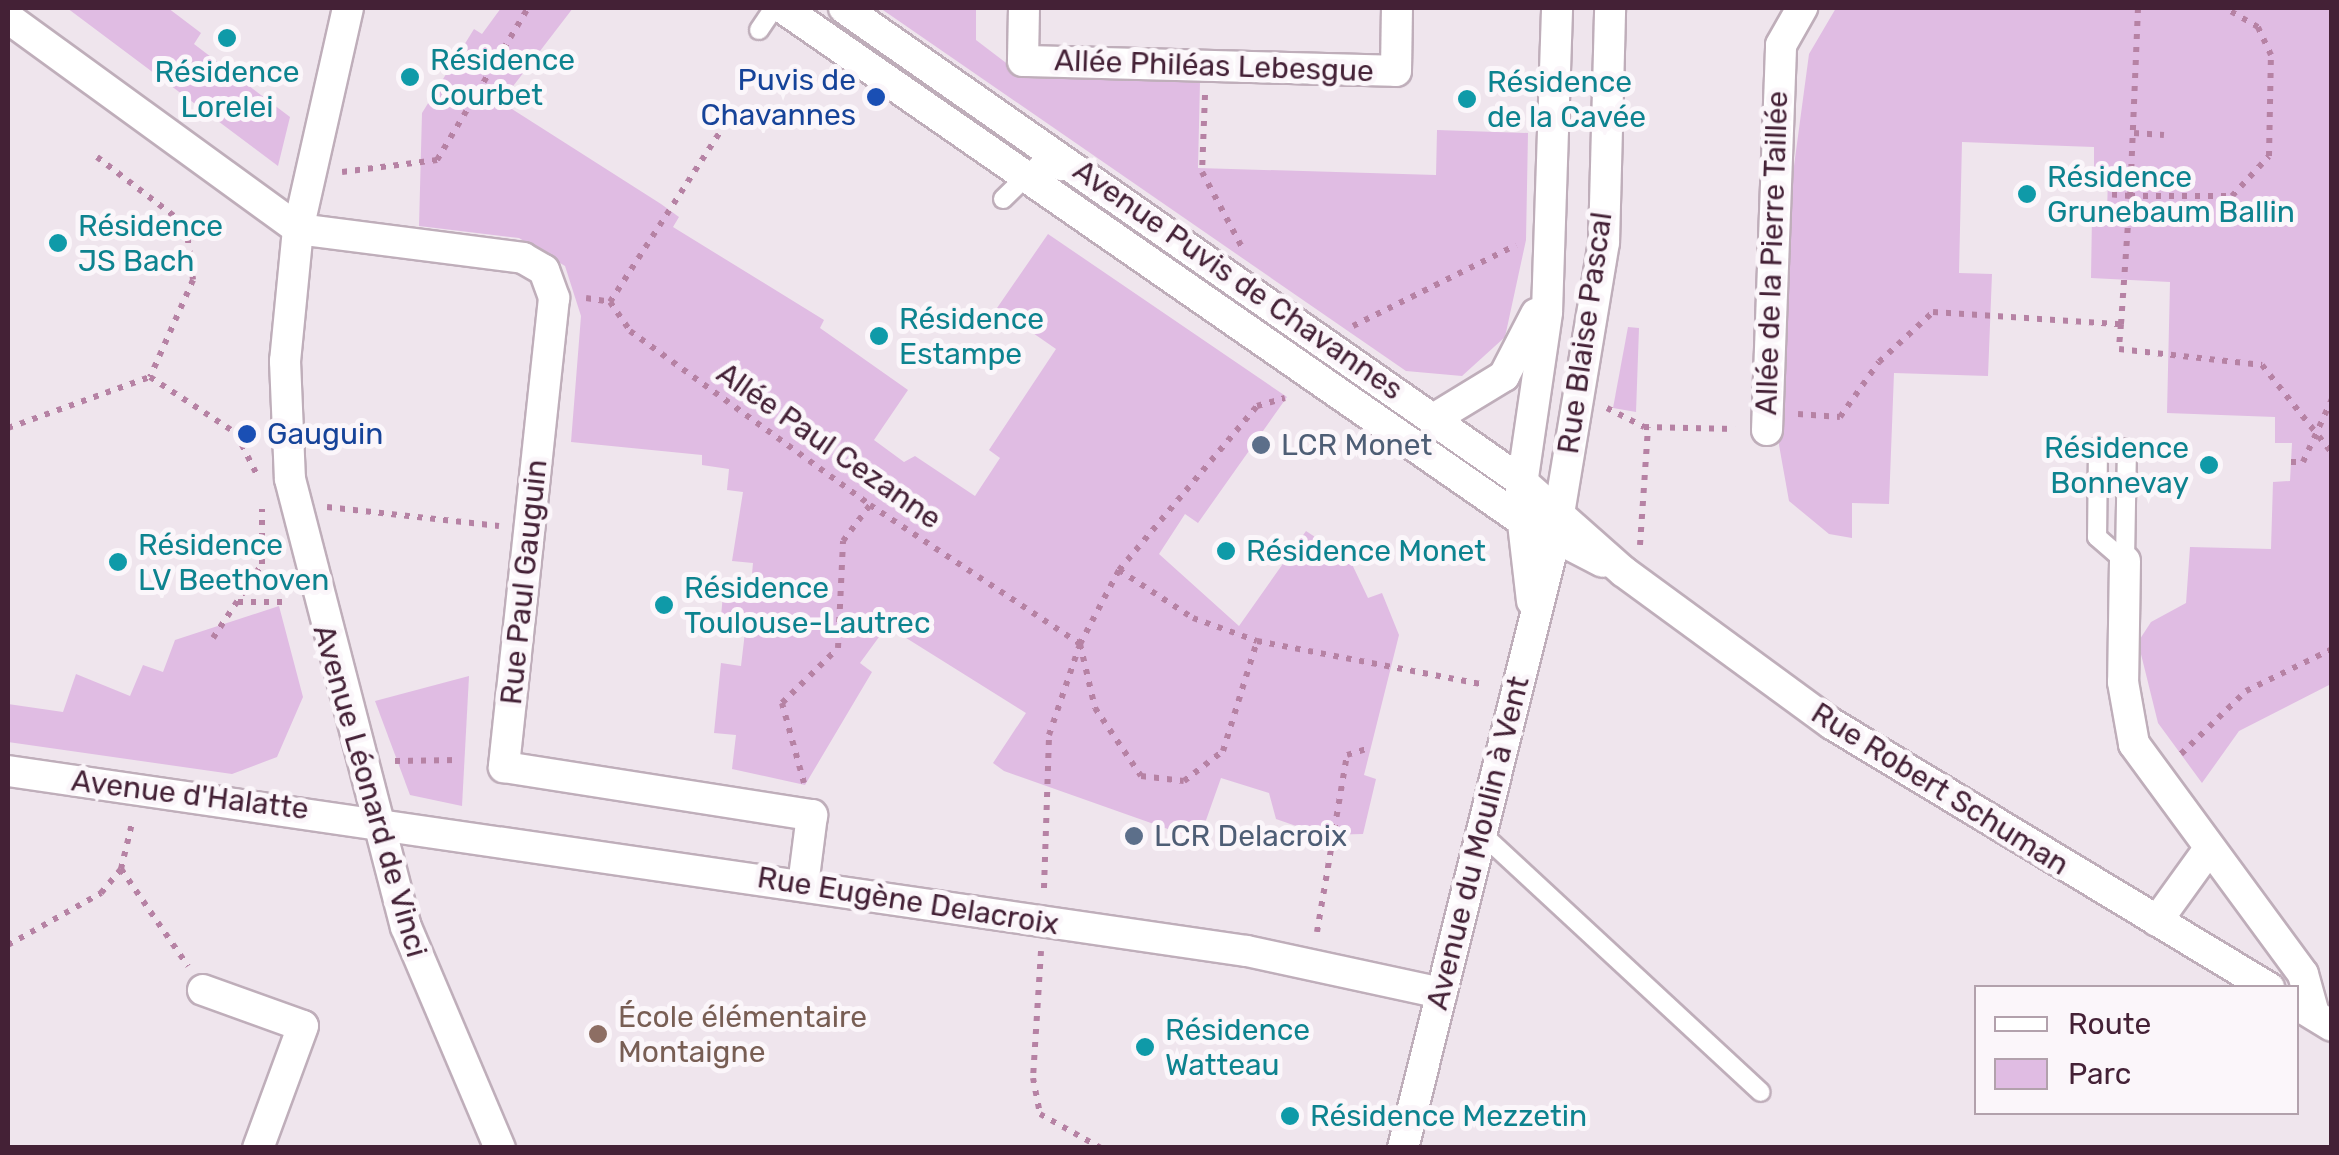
<!DOCTYPE html>
<meta charset="utf-8">
<style>
body{margin:0}
#map{position:relative;width:2339px;height:1155px;overflow:hidden;background:#efe5ed;font-family:Rubik,sans-serif}
div>[style]{position:absolute}
[style*='--x']{left:calc(var(--x)*1px);top:calc(var(--y)*1px);width:calc(var(--w)*1px);rotate:calc(var(--a)*1deg)}
.green>*{inset:0;background:#e0bce3}
.path>*{height:6px;margin-top:-3px;transform-origin:0;background:repeating-linear-gradient(90deg,#b682a4 0 5px,transparent 0 13px)}
.roads{filter:drop-shadow(2px 0 #bfaeba) drop-shadow(-2px 0 #bfaeba) drop-shadow(0 2px #bfaeba) drop-shadow(0 -2px #bfaeba)}
.lane>*{height:18px;margin:-9px;padding:0 9px;transform-origin:9px;border-radius:9px;background:#fff}
.street>*{height:30px;margin:-15px;padding:0 15px;transform-origin:15px;border-radius:15px;background:#fff}
.secondary>*{height:30px;margin:-15px;padding:0 15px;transform-origin:15px;border-radius:15px;background:#fff}
.dots>*{width:28px;height:28px;translate:-50% -50%;box-sizing:border-box;border:5px solid #fbf6fa;border-radius:50%}
span{translate:-50% -50%;white-space:nowrap;text-align:center;line-height:1.15;-webkit-text-stroke:10px #fbf6fa;paint-order:stroke}
.culture-label{font-size:30px;color:#0d838f}
.left{translate:0 -50%;text-align:left}
.right{translate:-100% -50%;text-align:right}
.street-label{font-size:30px;color:#442136}
.transit-label{font-size:30px;color:#164399}
.service-label{font-size:30px;color:#4e5e75}
.education-label{font-size:30px;color:#785e54}
.frame{position:absolute;inset:0;border:10px solid #442136;pointer-events:none}
.legend{position:absolute;left:1974px;top:985px;width:325px;height:130px;box-sizing:border-box;background:#fbf6fa;border:2px solid #b2a1ac;margin:0;padding:12px 18px;list-style:none;font-size:30px;color:#442136}
.legend li{display:flex;align-items:center;gap:20px;height:50px}
.legend b{width:50px;border:2px solid #b2a1ac}
</style>
<div id="map">
<div class="green">
<i style="clip-path:polygon(67px 8px,168px 8px,201px 33px,194px 44px,290px 117px,278px 166px)"></i>
<i style="clip-path:polygon(501px 8px,573px 8px,501px 102px,661px 204px,679px 217px,673px 227px,824px 320px,820px 328px,908px 390px,874px 440px,904px 462px,915px 456px,975px 496px,1000px 458px,989px 450px,1056px 349px,997px 308px,1048px 234px,1287px 397px,1198px 523px,1185px 514px,1159px 554px,1239px 626px,1306px 531px,1350px 560px,1368px 598px,1382px 593px,1399px 635px,1364px 775px,1376px 779px,1363px 834px,1322px 835px,1276px 819px,1269px 793px,1221px 778px,1199px 840px,1004px 771px,993px 763px,1026px 713px,887px 626px,860px 663px,872px 672px,805px 785px,732px 769px,736px 735px,714px 733px,721px 663px,741px 666px,745px 632px,720px 628px,723px 594px,750px 596px,753px 563px,732px 561px,743px 492px,727px 490px,729px 469px,702px 465px,702px 455px,571px 442px,581px 316px,565px 266px,519px 238px,419px 226px,422px 113px,474px 29px,482px 34px)"></i>
<i style="clip-path:polygon(880px 8px,976px 8px,976px 40px,1026px 78px,1200px 82px,1198px 168px,1436px 175px,1437px 130px,1528px 133px,1526px 240px,1505px 337px,1462px 376px,1406px 371px)"></i>
<i style="clip-path:polygon(1836px 8px,2331px 8px,2331px 684px,2239px 731px,2202px 783px,2158px 723px,2138px 642px,2151px 622px,2186px 603px,2190px 547px,2271px 549px,2273px 482px,2290px 481px,2292px 443px,2275px 443px,2275px 417px,2167px 413px,2170px 282px,2091px 278px,2092px 215px,2107px 215px,2108px 174px,2094px 173px,2094px 147px,1962px 142px,1959px 273px,1992px 274px,1988px 376px,1894px 373px,1889px 504px,1852px 503px,1852px 538px,1829px 534px,1789px 501px,1779px 445px,1785px 233px,1809px 54px)"></i>
<i style="clip-path:polygon(1628px 327px,1639px 328px,1636px 412px,1613px 408px)"></i>
<i style="clip-path:polygon(279px 606px,303px 697px,277px 757px,232px 774px,8px 742px,8px 704px,63px 712px,76px 674px,130px 696px,143px 665px,163px 672px,175px 640px)"></i>
<i style="clip-path:polygon(469px 676px,462px 806px,410px 795px,375px 701px)"></i>
</div>
<div class="path">
<i style="--x:2138;--y:8;--w:188;--a:92.4"></i>
<i style="--x:2130;--y:196;--w:102;--a:0"></i>
<i style="--x:2232;--y:196;--w:54;--a:-47.2"></i>
<i style="--x:2269;--y:156;--w:101;--a:-88.9"></i>
<i style="--x:2271;--y:55;--w:31;--a:-115"></i>
<i style="--x:2258;--y:27;--w:38;--a:-150"></i>
<i style="--x:1205;--y:95;--w:77;--a:92.2"></i>
<i style="--x:1202;--y:172;--w:87;--a:62"></i>
<i style="--x:2134;--y:133;--w:30;--a:4"></i>
<i style="--x:97;--y:157;--w:112;--a:37.4"></i>
<i style="--x:186;--y:225;--w:55;--a:82.7"></i>
<i style="--x:193;--y:280;--w:106;--a:113.9"></i>
<i style="--x:342;--y:172;--w:96;--a:-7.2"></i>
<i style="--x:437;--y:160;--w:177;--a:-59.1"></i>
<i style="--x:586;--y:298;--w:24;--a:9"></i>
<i style="--x:610;--y:302;--w:35;--a:55"></i>
<i style="--x:630;--y:331;--w:296;--a:35.9"></i>
<i style="--x:870;--y:505;--w:252;--a:33.5"></i>
<i style="--x:1080;--y:644;--w:66;--a:76.8"></i>
<i style="--x:1095;--y:708;--w:82;--a:55.9"></i>
<i style="--x:1141;--y:776;--w:43;--a:6.6"></i>
<i style="--x:1184;--y:781;--w:49;--a:-37.6"></i>
<i style="--x:1223;--y:751;--w:115;--a:-72.8"></i>
<i style="--x:610;--y:302;--w:219;--a:-57.1"></i>
<i style="--x:2121;--y:324;--w:25;--a:95"></i>
<i style="--x:2119;--y:349;--w:144;--a:6.4"></i>
<i style="--x:2262;--y:365;--w:112;--a:51.5"></i>
<i style="--x:1353;--y:326;--w:182;--a:-26.4"></i>
<i style="--x:1607;--y:408;--w:42;--a:27.2"></i>
<i style="--x:1644;--y:427;--w:91;--a:1.3"></i>
<i style="--x:1798;--y:414;--w:42;--a:4.1"></i>
<i style="--x:1840;--y:417;--w:67;--a:-54.7"></i>
<i style="--x:1879;--y:362;--w:74;--a:-42.8"></i>
<i style="--x:1933;--y:312;--w:188;--a:3.7"></i>
<i style="--x:2121;--y:324;--w:128;--a:-86"></i>
<i style="--x:2130;--y:196;--w:23;--a:-175"></i>
<i style="--x:8;--y:428;--w:151;--a:-19.8"></i>
<i style="--x:150;--y:377;--w:103;--a:33.1"></i>
<i style="--x:236;--y:433;--w:45;--a:63.4"></i>
<i style="--x:2291;--y:462;--w:12;--a:0"></i>
<i style="--x:2303;--y:462;--w:69;--a:-65.3"></i>
<i style="--x:327;--y:507;--w:173;--a:6.3"></i>
<i style="--x:1640;--y:545;--w:118;--a:-86.1"></i>
<i style="--x:1119;--y:570;--w:88;--a:33"></i>
<i style="--x:1193;--y:618;--w:68;--a:19.8"></i>
<i style="--x:1257;--y:641;--w:233;--a:10.9"></i>
<i style="--x:238;--y:602;--w:52;--a:0"></i>
<i style="--x:213;--y:638;--w:89;--a:-56.5"></i>
<i style="--x:262;--y:564;--w:55;--a:-90"></i>
<i style="--x:2181;--y:754;--w:91;--a:-44.1"></i>
<i style="--x:2246;--y:691;--w:96;--a:-26"></i>
<i style="--x:395;--y:761;--w:63;--a:-0.9"></i>
<i style="--x:804;--y:783;--w:83;--a:-105.4"></i>
<i style="--x:782;--y:703;--w:78;--a:-44.5"></i>
<i style="--x:838;--y:648;--w:107;--a:-87.3"></i>
<i style="--x:843;--y:541;--w:45;--a:-53.1"></i>
<i style="--x:121;--y:869;--w:118;--a:55.4"></i>
<i style="--x:1044;--y:888;--w:153;--a:-88.1"></i>
<i style="--x:1049;--y:735;--w:96;--a:-71.2"></i>
<i style="--x:1080;--y:644;--w:84;--a:-62.2"></i>
<i style="--x:1119;--y:570;--w:214;--a:-49.9"></i>
<i style="--x:1257;--y:406;--w:29;--a:-16"></i>
<i style="--x:1317;--y:932;--w:180;--a:-80.4"></i>
<i style="--x:1347;--y:755;--w:24;--a:-17"></i>
<i style="--x:8;--y:945;--w:107;--a:-29.2"></i>
<i style="--x:101;--y:893;--w:31;--a:-50"></i>
<i style="--x:121;--y:869;--w:51;--a:-76.5"></i>
<i style="--x:1041;--y:951;--w:127;--a:93.6"></i>
<i style="--x:1033;--y:1078;--w:37;--a:79"></i>
<i style="--x:1040;--y:1114;--w:70;--a:29.1"></i>
</div>
<div class="roads">
<div class="lane">
<i style="--x:759;--y:30;--w:27;--a:-56"></i>
<i style="--x:1003;--y:199;--w:50;--a:-44.2"></i>
<i style="--x:1039;--y:164;--w:23;--a:18"></i>
<i style="--x:2098;--y:447;--w:90;--a:90.6"></i>
<i style="--x:2097;--y:537;--w:37;--a:41"></i>
<i style="--x:2125;--y:561;--w:113;--a:-89"></i>
<i style="--x:1481;--y:833;--w:381;--a:42.8"></i>
</div>
<div class="street">
<i style="--x:348;--y:8;--w:227;--a:102.7"></i>
<i style="--x:298;--y:229;--w:133;--a:95.6"></i>
<i style="--x:285;--y:361;--w:118;--a:87.6"></i>
<i style="--x:290;--y:479;--w:463;--a:75.5"></i>
<i style="--x:406;--y:927;--w:240;--a:67"></i>
<i style="--x:1024;--y:8;--w:53;--a:91.1"></i>
<i style="--x:1023;--y:61;--w:373;--a:1.5"></i>
<i style="--x:1396;--y:71;--w:63;--a:-89.1"></i>
<i style="--x:8;--y:18;--w:359;--a:36"></i>
<i style="--x:298;--y:229;--w:227;--a:7.3"></i>
<i style="--x:523;--y:258;--w:24;--a:30"></i>
<i style="--x:544;--y:270;--w:30;--a:70"></i>
<i style="--x:554;--y:298;--w:472;--a:96.1"></i>
<i style="--x:504;--y:767;--w:312;--a:8.9"></i>
<i style="--x:812;--y:815;--w:71;--a:97.3"></i>
<i style="--x:1435;--y:418;--w:81;--a:-31.3"></i>
<i style="--x:1504;--y:376;--w:70;--a:-62.7"></i>
<i style="--x:1767;--y:430;--w:385;--a:-87.9"></i>
<i style="--x:1781;--y:45;--w:43;--a:-60.4"></i>
<i style="--x:2125;--y:561;--w:121;--a:90.9"></i>
<i style="--x:2123;--y:682;--w:63;--a:79.9"></i>
<i style="--x:2134;--y:744;--w:285;--a:53.7"></i>
<i style="--x:2303;--y:974;--w:41;--a:74.6"></i>
<i style="--x:1532;--y:601;--w:104;--a:-96.6"></i>
<i style="--x:1520;--y:498;--w:188;--a:-81.7"></i>
<i style="--x:1547;--y:312;--w:304;--a:-88.1"></i>
<i style="--x:8;--y:771;--w:1252;--a:8.27"></i>
<i style="--x:1247;--y:951;--w:199;--a:12.2"></i>
<i style="--x:2157;--y:921;--w:89;--a:-54.2"></i>
<i style="--x:203;--y:990;--w:106;--a:19.8"></i>
<i style="--x:303;--y:1026;--w:130;--a:110.2"></i>
<i style="--x:1403;--y:1148;--w:629;--a:-76.01"></i>
<i style="--x:1555;--y:538;--w:299;--a:-80.6"></i>
<i style="--x:1604;--y:243;--w:235;--a:-88.5"></i>
</div>
<div class="secondary">
<i style="--x:783;--y:8;--w:897;--a:34.74"></i>
<i style="--x:1520;--y:519;--w:93;--a:27.4"></i>
<i style="--x:844;--y:8;--w:826;--a:34.94"></i>
<i style="--x:1521;--y:481;--w:137;--a:41.5"></i>
<i style="--x:1624;--y:572;--w:258;--a:36.2"></i>
<i style="--x:1832;--y:724;--w:511;--a:31.14"></i>
<i style="--x:2296;--y:1004;--w:42;--a:31.4"></i>
</div>
</div>
<div class="dots">
<i style="left:227px;top:38px;background:#0f9aa8"></i>
<i style="left:410px;top:77px;background:#0f9aa8"></i>
<i style="left:876px;top:97px;background:#1a4fb4"></i>
<i style="left:1467px;top:99px;background:#0f9aa8"></i>
<i style="left:2027px;top:194px;background:#0f9aa8"></i>
<i style="left:58px;top:243px;background:#0f9aa8"></i>
<i style="left:879px;top:336px;background:#0f9aa8"></i>
<i style="left:247px;top:434px;background:#1a4fb4"></i>
<i style="left:1261px;top:445px;background:#5c6f8a"></i>
<i style="left:2209px;top:465px;background:#0f9aa8"></i>
<i style="left:1226px;top:551px;background:#0f9aa8"></i>
<i style="left:118px;top:562px;background:#0f9aa8"></i>
<i style="left:664px;top:605px;background:#0f9aa8"></i>
<i style="left:1134px;top:836px;background:#5c6f8a"></i>
<i style="left:598px;top:1034px;background:#8d6e63"></i>
<i style="left:1145px;top:1047px;background:#0f9aa8"></i>
<i style="left:1290px;top:1116px;background:#0f9aa8"></i>
</div>
<div class="culture-label">
<span class="left" style="left:430px;top:77px">Résidence<br>Courbet</span>
<span style="left:227px;top:89px">Résidence<br>Lorelei</span>
<span class="left" style="left:1487px;top:99px">Résidence<br>de la Cavée</span>
<span class="left" style="left:2047px;top:194px">Résidence<br>Grunebaum Ballin</span>
<span class="left" style="left:78px;top:243px">Résidence<br>JS Bach</span>
<span class="left" style="left:899px;top:336px">Résidence<br>Estampe</span>
<span class="right" style="left:2189px;top:465px">Résidence<br>Bonnevay</span>
<span class="left" style="left:138px;top:562px">Résidence<br>LV Beethoven</span>
<span class="left" style="left:1246px;top:551px">Résidence Monet</span>
<span class="left" style="left:684px;top:605px">Résidence<br>Toulouse-Lautrec</span>
<span class="left" style="left:1165px;top:1047px">Résidence<br>Watteau</span>
<span class="left" style="left:1310px;top:1116px">Résidence Mezzetin</span>
</div>
<div class="street-label">
<span style="left:1214px;top:66px;rotate:2deg">Allée Philéas Lebesgue</span>
<span style="left:1772px;top:253px;rotate:-88deg">Allée de la Pierre Taillée</span>
<span style="left:1238px;top:280px;rotate:35deg">Avenue Puvis de Chavannes</span>
<span style="left:1585px;top:333px;rotate:-82deg">Rue Blaise Pascal</span>
<span style="left:829px;top:446px;rotate:35deg">Allée Paul Cezanne</span>
<span style="left:524px;top:582px;rotate:-84deg">Rue Paul Gauguin</span>
<span style="left:1940px;top:789px;rotate:32deg">Rue Robert Schuman</span>
<span style="left:370px;top:791px;rotate:74deg">Avenue Léonard de Vinci</span>
<span style="left:190px;top:795px;rotate:7deg">Avenue d'Halatte</span>
<span style="left:1478px;top:843px;rotate:-76deg">Avenue du Moulin à Vent</span>
<span style="left:908px;top:901px;rotate:9deg">Rue Eugène Delacroix</span>
</div>
<div class="transit-label">
<span class="right" style="left:856px;top:97px">Puvis de<br>Chavannes</span>
<span class="left" style="left:267px;top:434px">Gauguin</span>
</div>
<div class="service-label">
<span class="left" style="left:1281px;top:445px">LCR Monet</span>
<span class="left" style="left:1154px;top:836px">LCR Delacroix</span>
</div>
<div class="education-label">
<span class="left" style="left:618px;top:1034px">École élémentaire<br>Montaigne</span>
</div>
<div class="frame"></div>
<ul class="legend">
<li><b style="height:12px;background:#fff"></b>Route</li>
<li><b style="height:28px;background:#e0bce3"></b>Parc</li>
</ul>
</div>
